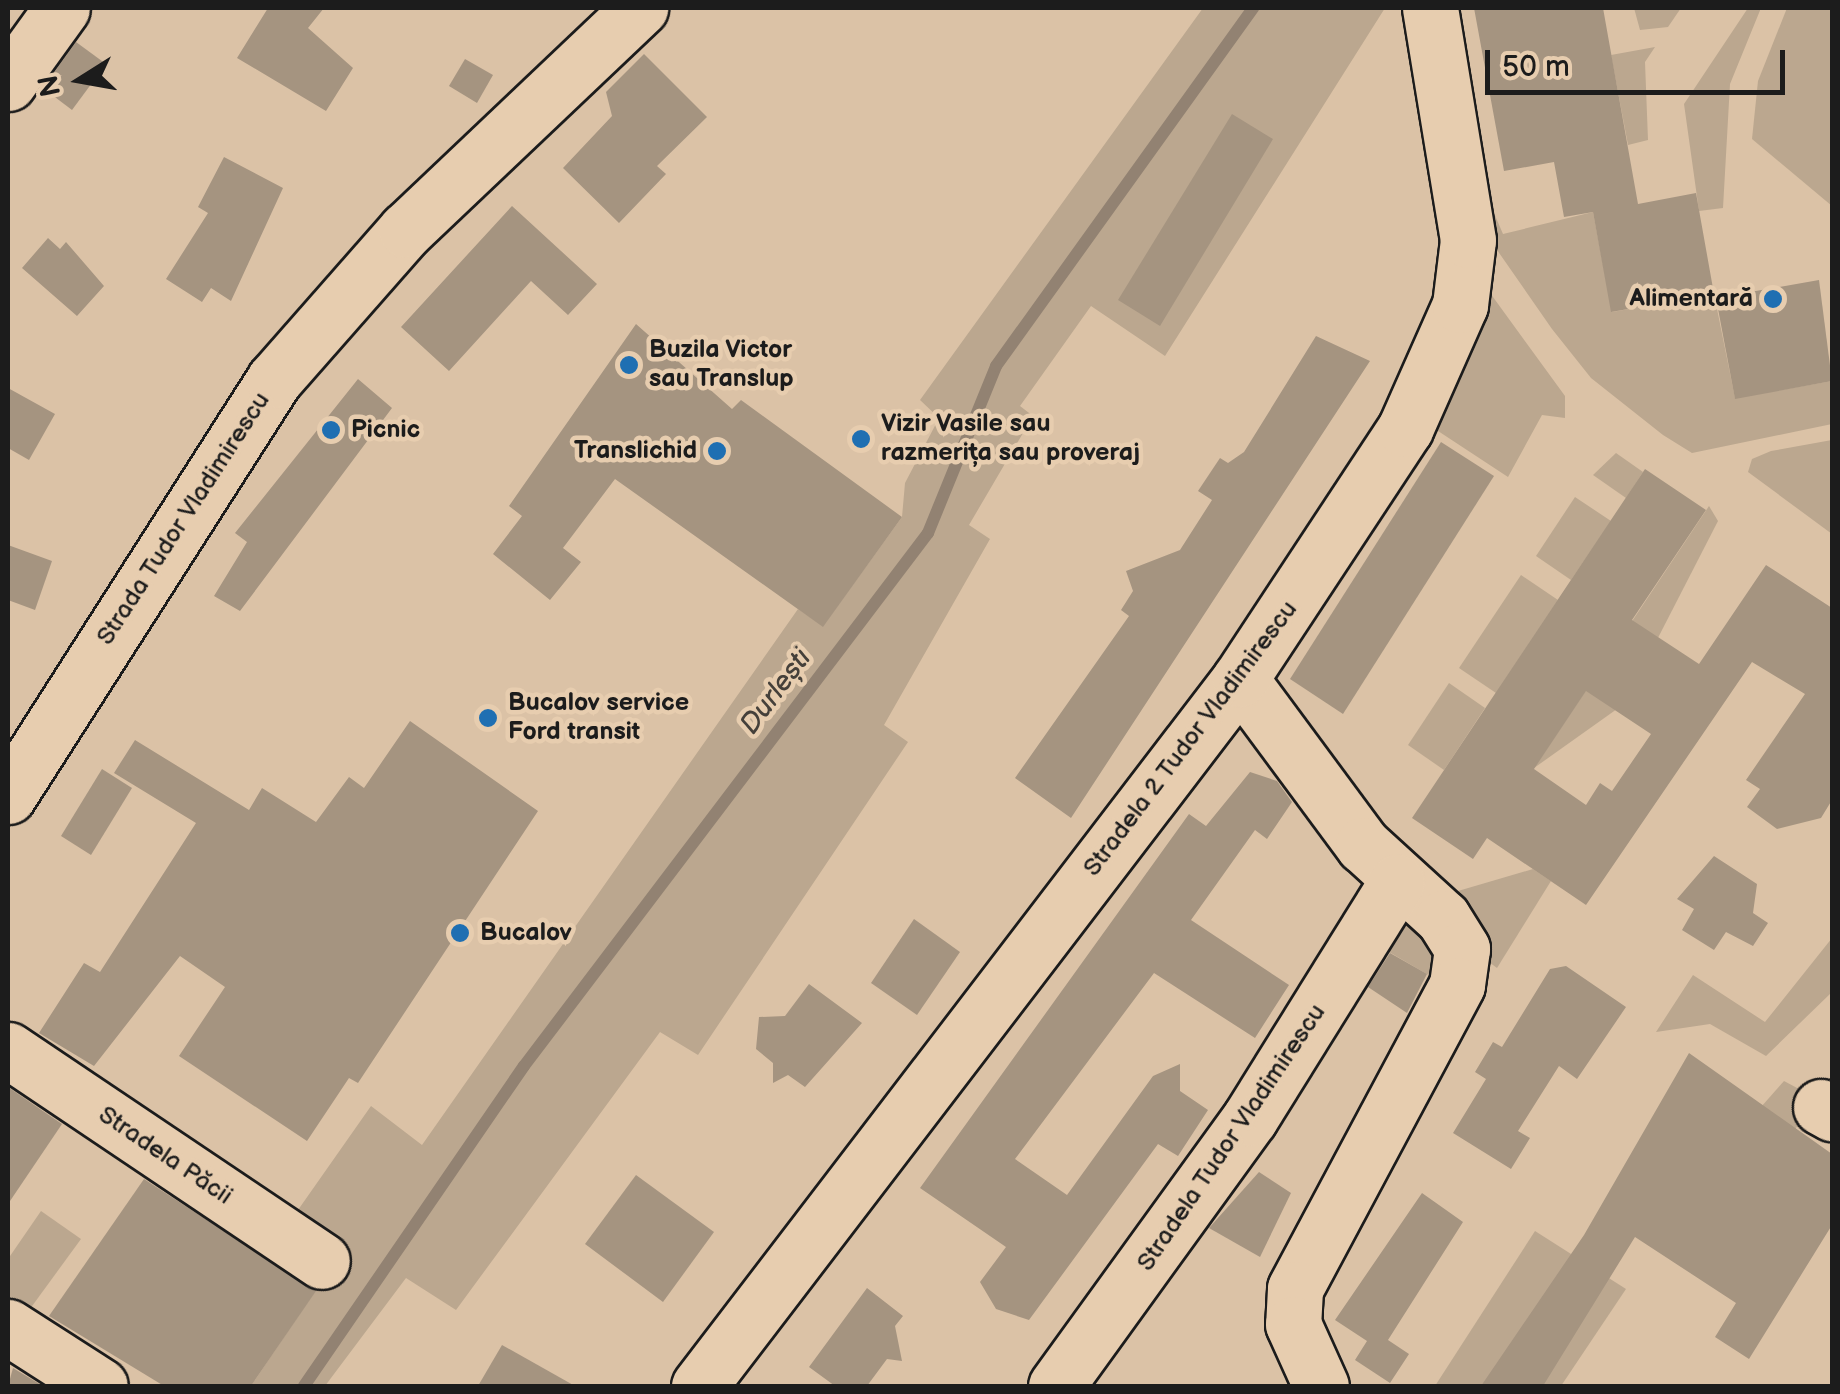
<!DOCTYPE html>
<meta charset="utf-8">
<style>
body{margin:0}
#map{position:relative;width:1840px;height:1394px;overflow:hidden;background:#dbc2a6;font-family:"Balsamiq Sans",sans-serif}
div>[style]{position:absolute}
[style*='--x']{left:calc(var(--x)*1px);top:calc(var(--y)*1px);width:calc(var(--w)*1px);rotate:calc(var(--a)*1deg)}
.green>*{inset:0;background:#bba78f}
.stream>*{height:12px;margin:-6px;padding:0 6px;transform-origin:6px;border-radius:6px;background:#928272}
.building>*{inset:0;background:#a59480}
.roads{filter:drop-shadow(2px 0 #1c1c1c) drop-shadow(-2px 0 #1c1c1c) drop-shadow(0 2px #1c1c1c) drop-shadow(0 -2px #1c1c1c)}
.minor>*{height:55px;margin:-27.5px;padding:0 27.5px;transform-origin:27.5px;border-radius:27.5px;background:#e7cdaf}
.major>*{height:55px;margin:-27.5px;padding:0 27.5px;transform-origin:27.5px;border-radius:27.5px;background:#e7cdaf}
.dots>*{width:28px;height:28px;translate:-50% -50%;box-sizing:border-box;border:5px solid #e7cdaf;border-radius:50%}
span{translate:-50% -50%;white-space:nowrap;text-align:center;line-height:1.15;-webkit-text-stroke:9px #e7cdaf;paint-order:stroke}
.poi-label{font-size:25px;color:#1c1c1c;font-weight:700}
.right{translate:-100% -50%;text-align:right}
.left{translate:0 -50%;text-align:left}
.street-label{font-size:25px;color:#1c1c1c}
.water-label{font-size:28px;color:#45403a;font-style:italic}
.frame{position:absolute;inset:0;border:10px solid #1c1c1c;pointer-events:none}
.north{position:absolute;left:30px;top:30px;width:100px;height:100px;-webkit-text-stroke:8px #e7cdaf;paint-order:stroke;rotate:259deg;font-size:28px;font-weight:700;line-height:40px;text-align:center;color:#1c1c1c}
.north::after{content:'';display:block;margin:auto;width:35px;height:45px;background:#1c1c1c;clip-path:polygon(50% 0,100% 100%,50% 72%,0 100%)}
.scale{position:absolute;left:1485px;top:50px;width:300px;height:45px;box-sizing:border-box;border:5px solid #1c1c1c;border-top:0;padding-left:12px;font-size:30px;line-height:35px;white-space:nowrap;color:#1c1c1c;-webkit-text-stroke:8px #e7cdaf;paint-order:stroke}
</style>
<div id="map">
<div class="green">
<i style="clip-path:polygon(1203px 8px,1385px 8px,1165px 356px,1091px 306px,1020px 406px,1033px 416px,969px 525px,990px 539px,884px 725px,908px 742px,698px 1055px,660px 1032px,456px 1310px,406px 1278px,325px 1386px,251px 1386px,343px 1250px,298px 1210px,371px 1106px,422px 1145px,798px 609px,823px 626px,902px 517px,905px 483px,939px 418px,920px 400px)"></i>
<i style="clip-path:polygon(1634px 8px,1681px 8px,1668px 27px,1640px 30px)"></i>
<i style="clip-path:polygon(1748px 8px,1761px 8px,1730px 84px,1723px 208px,1699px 211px,1684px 104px)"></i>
<i style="clip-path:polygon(1787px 8px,1832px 8px,1832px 206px,1752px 139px,1758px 81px)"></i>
<i style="clip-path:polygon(1655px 47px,1645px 62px,1648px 140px,1628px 145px,1611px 55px)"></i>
<i style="clip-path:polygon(1484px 190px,1503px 234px,1593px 212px,1612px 312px,1714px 294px,1735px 398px,1832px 381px,1832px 424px,1692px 453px,1663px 435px,1591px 378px,1552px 329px,1479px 224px)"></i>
<i style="clip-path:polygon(1485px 286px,1565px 396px,1565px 418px,1542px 415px,1508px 477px,1435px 429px)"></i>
<i style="clip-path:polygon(1832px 440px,1832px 534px,1748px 472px,1752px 459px,1771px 451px)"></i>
<i style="clip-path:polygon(1616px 453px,1643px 472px,1626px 498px,1593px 475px)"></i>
<i style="clip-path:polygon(1575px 497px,1611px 521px,1571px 580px,1536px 556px)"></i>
<i style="clip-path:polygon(1709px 506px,1718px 521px,1624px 704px,1534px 768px)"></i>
<i style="clip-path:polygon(1521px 575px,1558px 600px,1496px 693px,1459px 668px)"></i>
<i style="clip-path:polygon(1449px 683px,1485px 708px,1444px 770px,1408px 745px)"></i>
<i style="clip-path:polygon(1533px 869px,1551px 881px,1497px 968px,1478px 954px,1453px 903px,1458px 891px)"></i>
<i style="clip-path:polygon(1410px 923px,1441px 946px,1432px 977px,1384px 949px,1394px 928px)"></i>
<i style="clip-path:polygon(1832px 938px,1832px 992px,1766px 1056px,1710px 1024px,1656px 1032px,1693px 975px,1765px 1022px)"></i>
<i style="clip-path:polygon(1784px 1081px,1799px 1089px,1805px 1112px,1795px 1130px,1761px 1107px)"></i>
<i style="clip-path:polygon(41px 1211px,81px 1239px,27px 1313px,8px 1299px,8px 1259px)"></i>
<i style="clip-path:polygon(1535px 1231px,1626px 1289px,1561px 1386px,1435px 1386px)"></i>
</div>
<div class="stream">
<i style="--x:304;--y:1386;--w:388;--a:-55.5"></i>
<i style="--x:524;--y:1066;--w:669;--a:-52.84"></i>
<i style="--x:928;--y:533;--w:180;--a:-67.8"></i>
<i style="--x:996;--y:366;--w:441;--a:-54.3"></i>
</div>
<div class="building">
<i style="clip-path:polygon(268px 8px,324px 8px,308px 28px,353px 68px,326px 111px,237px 58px)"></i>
<i style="clip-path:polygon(1474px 8px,1603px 8px,1638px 204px,1696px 193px,1714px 294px,1611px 312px,1593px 212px,1564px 217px,1554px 162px,1504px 171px)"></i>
<i style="clip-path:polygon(76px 42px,106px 64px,72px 110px,43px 88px)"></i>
<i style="clip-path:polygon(644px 54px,707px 117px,657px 166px,666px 174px,619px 223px,563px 168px,612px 116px,606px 92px)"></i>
<i style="clip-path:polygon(465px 59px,493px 75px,477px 103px,449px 86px)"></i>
<i style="clip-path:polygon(1232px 114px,1273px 139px,1160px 326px,1118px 300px)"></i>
<i style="clip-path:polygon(224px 157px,283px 188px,231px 301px,211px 288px,202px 302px,166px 279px,208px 213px,198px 207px)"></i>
<i style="clip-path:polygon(512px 206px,597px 284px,568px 315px,531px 281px,449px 371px,401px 327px)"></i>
<i style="clip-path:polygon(48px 238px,60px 249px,66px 242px,104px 286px,77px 316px,22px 268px)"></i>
<i style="clip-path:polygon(1819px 280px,1832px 381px,1735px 399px,1716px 298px)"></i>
<i style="clip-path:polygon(636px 324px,732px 409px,741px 400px,902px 517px,823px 627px,615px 479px,563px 548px,581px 562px,550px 600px,493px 554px,522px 516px,509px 506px)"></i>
<i style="clip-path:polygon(1316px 336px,1370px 361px,1071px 818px,1015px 778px,1129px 616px,1121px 610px,1133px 591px,1126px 571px,1180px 550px,1212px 500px,1198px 491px,1220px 458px,1228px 463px,1244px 452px)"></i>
<i style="clip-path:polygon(358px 379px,392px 408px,240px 611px,214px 596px,247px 542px,235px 533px)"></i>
<i style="clip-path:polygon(8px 388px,55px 414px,29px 460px,8px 448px)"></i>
<i style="clip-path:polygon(1441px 442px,1494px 476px,1343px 714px,1290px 679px)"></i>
<i style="clip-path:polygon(evenodd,1645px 469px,1706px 510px,1632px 620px,1699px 664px,1766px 565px,1832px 608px,1832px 800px,1821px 818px,1777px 829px,1747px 807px,1760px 789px,1746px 780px,1805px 694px,1752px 662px,1586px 905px,1487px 838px,1473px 859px,1412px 818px,1645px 469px,1586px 691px,1651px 734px,1612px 791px,1600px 783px,1586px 805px,1534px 769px,1586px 691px)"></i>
<i style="clip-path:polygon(8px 545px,52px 561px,35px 610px,8px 600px)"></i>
<i style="clip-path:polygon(410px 721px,538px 811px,358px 1083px,349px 1078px,307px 1141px,179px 1056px,225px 987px,180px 956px,94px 1066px,39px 1033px,84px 963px,100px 972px,196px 823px,114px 773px,135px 740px,249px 810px,262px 788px,316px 822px,349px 777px,364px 788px)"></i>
<i style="clip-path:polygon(102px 769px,132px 788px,91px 855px,61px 836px)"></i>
<i style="clip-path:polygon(1250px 772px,1277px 781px,1292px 802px,1267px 839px,1255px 830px,1191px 920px,1289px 985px,1255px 1038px,1154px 973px,1015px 1159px,1067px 1195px,1153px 1076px,1180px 1064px,1180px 1091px,1208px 1110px,1178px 1156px,1158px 1144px,1029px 1320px,996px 1309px,980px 1282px,1006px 1247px,920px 1188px,1189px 814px,1206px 826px)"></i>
<i style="clip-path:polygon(1714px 856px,1757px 884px,1753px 913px,1768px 923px,1753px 946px,1726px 932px,1714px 950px,1682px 930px,1694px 909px,1677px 899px)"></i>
<i style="clip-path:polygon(914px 919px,960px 952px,917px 1015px,871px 983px)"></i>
<i style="clip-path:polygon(1390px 953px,1427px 974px,1407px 1013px,1368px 987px)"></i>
<i style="clip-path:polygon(1566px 966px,1626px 1007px,1577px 1079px,1559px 1066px,1518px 1131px,1530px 1138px,1511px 1169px,1453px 1133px,1486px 1079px,1475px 1072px,1493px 1042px,1502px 1047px,1550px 969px)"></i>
<i style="clip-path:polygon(809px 984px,862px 1023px,805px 1087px,788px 1075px,773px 1083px,773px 1063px,756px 1049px,759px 1017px,785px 1016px)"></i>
<i style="clip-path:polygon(1689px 1053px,1832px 1154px,1832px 1225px,1749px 1359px,1715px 1337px,1736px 1303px,1635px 1237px,1543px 1386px,1481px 1386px,1584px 1235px)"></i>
<i style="clip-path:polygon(8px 1087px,62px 1124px,8px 1204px)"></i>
<i style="clip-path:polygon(1259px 1172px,1291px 1193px,1260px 1257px,1209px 1228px)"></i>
<i style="clip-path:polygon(636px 1175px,714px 1232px,663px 1302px,585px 1244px)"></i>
<i style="clip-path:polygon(144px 1179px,316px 1291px,251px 1386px,164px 1386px,49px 1316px)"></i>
<i style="clip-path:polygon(1422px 1193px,1463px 1222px,1388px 1340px,1409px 1354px,1390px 1383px,1355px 1360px,1367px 1341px,1335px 1320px)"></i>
<i style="clip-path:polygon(867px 1288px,903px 1316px,895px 1326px,902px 1361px,887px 1359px,867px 1386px,835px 1386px,809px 1367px)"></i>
<i style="clip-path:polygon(502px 1345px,575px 1386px,478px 1386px)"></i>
<i style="clip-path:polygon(13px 1368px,43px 1386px,8px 1386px)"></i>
</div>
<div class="roads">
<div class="minor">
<i style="--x:8;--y:83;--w:92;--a:-54.2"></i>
<i style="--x:1240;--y:679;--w:207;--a:53.5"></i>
<i style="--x:1363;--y:845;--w:108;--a:42.4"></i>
<i style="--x:1443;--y:918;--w:36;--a:58"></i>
<i style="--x:1462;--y:949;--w:36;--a:98"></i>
<i style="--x:1457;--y:985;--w:344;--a:118.1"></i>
<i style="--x:1295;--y:1289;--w:35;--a:93"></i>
<i style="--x:1293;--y:1324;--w:68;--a:65.7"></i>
<i style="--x:8;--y:1050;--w:378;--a:33.9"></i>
<i style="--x:1821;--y:1107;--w:13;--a:29"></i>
<i style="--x:8;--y:1327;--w:109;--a:32.7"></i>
<i style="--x:699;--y:1386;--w:890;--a:-52.58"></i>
<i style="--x:1240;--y:679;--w:300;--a:-56.6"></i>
<i style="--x:1405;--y:429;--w:136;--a:-66.1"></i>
<i style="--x:1460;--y:305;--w:65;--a:-83"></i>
<i style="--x:1468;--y:240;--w:235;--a:-99.3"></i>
<i style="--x:1056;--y:1386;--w:331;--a:-54.1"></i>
<i style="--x:1250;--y:1118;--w:278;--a:-58.1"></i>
</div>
<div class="major">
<i style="--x:8;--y:796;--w:494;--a:-57.4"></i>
<i style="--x:274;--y:380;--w:200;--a:-48.7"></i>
<i style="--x:406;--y:230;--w:323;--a:-43.5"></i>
</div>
</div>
<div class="dots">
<i style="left:1773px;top:299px;background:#1f6fb2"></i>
<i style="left:629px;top:365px;background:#1f6fb2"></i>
<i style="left:331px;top:430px;background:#1f6fb2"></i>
<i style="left:861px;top:439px;background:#1f6fb2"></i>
<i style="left:717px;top:451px;background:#1f6fb2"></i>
<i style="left:488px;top:718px;background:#1f6fb2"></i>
<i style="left:460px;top:933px;background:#1f6fb2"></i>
</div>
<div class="poi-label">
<span class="right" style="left:1753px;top:299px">Alimentară</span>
<span class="left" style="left:649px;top:365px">Buzila Victor<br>sau Translup</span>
<span class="left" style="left:881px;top:439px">Vizir Vasile sau<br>razmerița sau proveraj</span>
<span class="left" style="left:351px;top:430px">Picnic</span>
<span class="right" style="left:697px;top:451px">Translichid</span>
<span class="left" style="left:508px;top:718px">Bucalov service<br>Ford transit</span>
<span class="left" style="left:480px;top:933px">Bucalov</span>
</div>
<div class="street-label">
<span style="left:184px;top:519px;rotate:-57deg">Strada Tudor Vladimirescu</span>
<span style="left:1191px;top:739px;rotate:-53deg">Stradela 2 Tudor Vladimirescu</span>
<span style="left:1232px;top:1138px;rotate:-56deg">Stradela Tudor Vladimirescu</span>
<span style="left:165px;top:1156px;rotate:34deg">Stradela Păcii</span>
</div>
<div class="water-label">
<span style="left:776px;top:692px;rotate:-53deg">Durlești</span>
</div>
<div class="frame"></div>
<div class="north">N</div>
<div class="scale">50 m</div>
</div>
